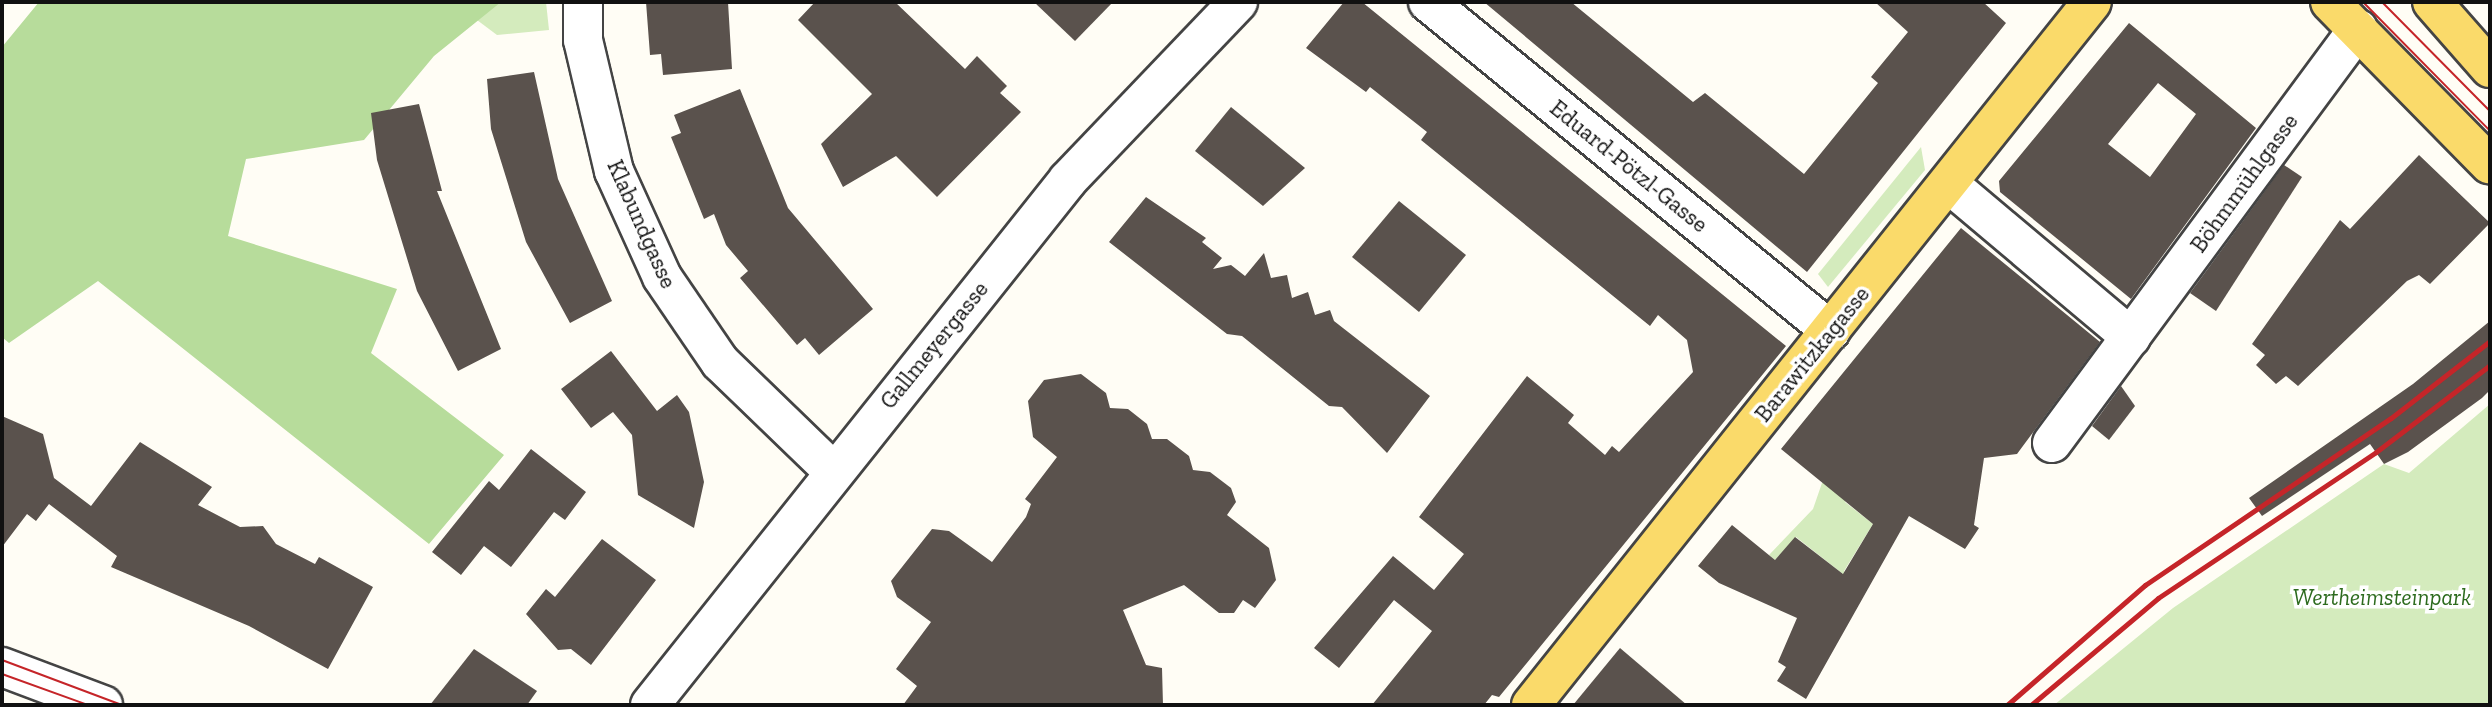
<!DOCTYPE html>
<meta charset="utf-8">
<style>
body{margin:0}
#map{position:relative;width:2492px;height:707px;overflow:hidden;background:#fffdf5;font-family:"Zilla Slab",serif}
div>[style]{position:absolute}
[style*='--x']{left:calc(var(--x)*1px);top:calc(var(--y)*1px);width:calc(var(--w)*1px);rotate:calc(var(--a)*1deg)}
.green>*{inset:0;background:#d4ebbd}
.forest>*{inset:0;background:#b7dc9b}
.building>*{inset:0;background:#5a524d}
.roads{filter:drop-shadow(2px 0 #444) drop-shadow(-2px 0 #444) drop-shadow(0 2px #444) drop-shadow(0 -2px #444)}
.minor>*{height:38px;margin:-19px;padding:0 19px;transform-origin:19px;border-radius:19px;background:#fff}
.major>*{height:38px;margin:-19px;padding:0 19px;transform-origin:19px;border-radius:19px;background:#fada6a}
.tram>*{height:2px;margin:-1px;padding:0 1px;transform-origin:1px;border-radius:1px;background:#c52529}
.rail>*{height:5px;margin:-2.5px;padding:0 2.5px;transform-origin:2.5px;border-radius:2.5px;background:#c52529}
span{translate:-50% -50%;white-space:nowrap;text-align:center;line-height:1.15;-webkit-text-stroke:7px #fff;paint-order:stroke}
.street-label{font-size:23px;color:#111}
.park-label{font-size:23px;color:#2d6b1e;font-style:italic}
.frame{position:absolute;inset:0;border:4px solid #111;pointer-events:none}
</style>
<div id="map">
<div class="green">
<i style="clip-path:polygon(453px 2px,546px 2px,549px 30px,497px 35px)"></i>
<i style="clip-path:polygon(1921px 147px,1925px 170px,1828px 287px,1818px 274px)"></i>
<i style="clip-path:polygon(2490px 404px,2490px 705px,2054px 705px,2173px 608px,2384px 464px,2409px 473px)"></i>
<i style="clip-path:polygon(1891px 424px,1845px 502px,1873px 524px,1844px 571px,1848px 578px,1796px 537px,1775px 560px,1769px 555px,1813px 509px,1822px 483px,1852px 447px)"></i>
</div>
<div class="forest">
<i style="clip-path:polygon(39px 2px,501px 2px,434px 56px,364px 140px,246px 159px,228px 236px,397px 289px,371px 353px,504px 455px,429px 544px,98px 281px,9px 343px,2px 337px,2px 47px)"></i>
</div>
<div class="building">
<i style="clip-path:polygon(646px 2px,728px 2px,732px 69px,663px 75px,661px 54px,650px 55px)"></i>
<i style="clip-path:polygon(815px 2px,895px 2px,965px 69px,977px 56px,1007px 86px,1000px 93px,1021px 112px,937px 197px,896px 156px,843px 187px,821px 144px,872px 94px,798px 20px)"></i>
<i style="clip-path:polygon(1034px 2px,1113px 2px,1075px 41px)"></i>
<i style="clip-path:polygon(1344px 2px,1362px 2px,1786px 346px,1499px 697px,1492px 695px,1484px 705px,1372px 705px,1432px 631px,1394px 600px,1339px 668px,1314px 648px,1393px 556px,1434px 590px,1464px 554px,1419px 517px,1527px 376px,1574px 415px,1568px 423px,1605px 455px,1612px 446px,1619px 452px,1693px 372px,1687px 340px,1658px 315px,1650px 326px,1421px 140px,1427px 132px,1370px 87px,1366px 92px,1306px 48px)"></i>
<i style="clip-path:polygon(1484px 2px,1571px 2px,1693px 102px,1705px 93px,1804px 174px,1878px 83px,1871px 77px,1908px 32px,1875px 2px,1983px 2px,2006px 23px,1807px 272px)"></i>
<i style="clip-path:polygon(evenodd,2129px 23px,2256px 128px,2131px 299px,2000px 192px,1999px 181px,2129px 23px,2158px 83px,2196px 114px,2150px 177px,2108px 144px,2158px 83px)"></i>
<i style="clip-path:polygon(534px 72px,558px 179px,612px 301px,570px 323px,526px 242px,491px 129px,487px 79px)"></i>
<i style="clip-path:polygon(740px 89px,788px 208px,873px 309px,819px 355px,805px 338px,797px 345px,740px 278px,748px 271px,726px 245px,714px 214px,704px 219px,671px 137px,681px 133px,674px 115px)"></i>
<i style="clip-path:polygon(419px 104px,442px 191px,437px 191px,501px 349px,458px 371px,417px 291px,377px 160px,371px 113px)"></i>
<i style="clip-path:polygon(1231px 107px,1305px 168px,1263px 206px,1195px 151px)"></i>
<i style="clip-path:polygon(2419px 155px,2490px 223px,2430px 284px,2419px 275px,2407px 281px,2298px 386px,2286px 376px,2276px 384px,2256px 365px,2265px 355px,2252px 344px,2340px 220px,2350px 229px)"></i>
<i style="clip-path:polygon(2284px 165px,2302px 177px,2216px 311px,2190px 293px)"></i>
<i style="clip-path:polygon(1146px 197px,1206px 238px,1202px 242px,1222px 258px,1213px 269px,1231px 265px,1245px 276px,1264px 253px,1271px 278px,1287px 275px,1292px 298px,1308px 292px,1315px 315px,1330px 310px,1334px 321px,1430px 396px,1387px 453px,1342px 407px,1329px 406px,1242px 336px,1227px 334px,1109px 242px)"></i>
<i style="clip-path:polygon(1399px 201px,1466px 255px,1419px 312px,1352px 257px)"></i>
<i style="clip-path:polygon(1961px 228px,2100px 342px,2017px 454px,1984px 458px,1974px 525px,1979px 528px,1965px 549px,1909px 516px,1806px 699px,1777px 681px,1786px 667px,1778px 662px,1797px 618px,1719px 583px,1698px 566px,1732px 525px,1775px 560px,1795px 537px,1843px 574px,1873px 524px,1781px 449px)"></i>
<i style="clip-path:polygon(2490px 321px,2490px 390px,2482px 398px,2408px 452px,2384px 464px,2370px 444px,2262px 516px,2249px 498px,2413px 384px)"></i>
<i style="clip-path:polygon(611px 351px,657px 411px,677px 395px,689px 412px,704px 482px,694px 528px,638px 495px,632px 435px,613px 412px,591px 428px,561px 389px)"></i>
<i style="clip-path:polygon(1081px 374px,1106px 393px,1110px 408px,1128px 409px,1147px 424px,1152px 439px,1167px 439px,1189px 456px,1193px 470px,1210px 472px,1231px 488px,1236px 502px,1227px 515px,1269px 548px,1276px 580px,1255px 608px,1243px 600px,1234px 613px,1219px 613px,1184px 585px,1123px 610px,1146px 665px,1162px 668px,1163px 705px,903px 705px,917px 686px,896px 669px,931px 622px,897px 597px,891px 581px,932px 529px,949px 531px,992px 562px,1026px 517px,1031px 504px,1025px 499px,1057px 457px,1033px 437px,1028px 401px,1044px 380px)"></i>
<i style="clip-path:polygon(2121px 386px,2135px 406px,2109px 440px,2092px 426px)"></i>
<i style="clip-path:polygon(2px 416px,43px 434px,54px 478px,91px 506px,140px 442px,212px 487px,198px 505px,240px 527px,263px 526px,276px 544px,315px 564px,319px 557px,373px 587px,328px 669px,249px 626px,111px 567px,117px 556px,49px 504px,36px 521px,27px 514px,2px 547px)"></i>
<i style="clip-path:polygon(531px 449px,586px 492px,565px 520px,554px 512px,511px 567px,484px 546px,461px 575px,432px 552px,489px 481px,499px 490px)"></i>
<i style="clip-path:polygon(602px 539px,656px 580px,591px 665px,571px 649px,558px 650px,526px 614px,546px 589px,555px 597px)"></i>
<i style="clip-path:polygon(1620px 648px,1687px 705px,1573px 705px)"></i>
<i style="clip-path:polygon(474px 649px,537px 691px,527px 705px,430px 705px)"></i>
</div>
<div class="roads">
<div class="minor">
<i style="--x:583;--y:2;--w:38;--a:90"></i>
<i style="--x:583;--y:40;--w:135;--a:76.7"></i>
<i style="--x:614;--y:171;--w:116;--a:65.6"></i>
<i style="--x:662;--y:277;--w:103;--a:55.7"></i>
<i style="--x:720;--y:362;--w:157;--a:44"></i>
<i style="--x:1428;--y:2;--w:520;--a:39.23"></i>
<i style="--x:1949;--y:184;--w:238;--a:40.1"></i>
<i style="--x:2052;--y:443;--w:515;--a:-53.53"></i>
<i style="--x:2;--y:667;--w:108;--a:20.6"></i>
<i style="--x:650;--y:705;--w:671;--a:-51.47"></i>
<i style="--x:1068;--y:180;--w:246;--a:-46.3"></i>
</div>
<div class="major">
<i style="--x:2330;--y:2;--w:228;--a:45.5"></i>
<i style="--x:2432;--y:2;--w:88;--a:48.7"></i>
<i style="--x:1531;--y:705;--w:899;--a:-51.41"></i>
</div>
</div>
<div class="tram">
<i style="--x:2363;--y:2;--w:181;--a:45.4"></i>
<i style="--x:2382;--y:2;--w:153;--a:45.3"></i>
<i style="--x:2;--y:660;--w:128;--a:20.6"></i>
<i style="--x:2;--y:674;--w:91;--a:19.8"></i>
</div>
<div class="rail">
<i style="--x:2007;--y:705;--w:183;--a:-41"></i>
<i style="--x:2145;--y:585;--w:297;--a:-34.2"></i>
<i style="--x:2391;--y:418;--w:125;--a:-37.9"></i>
<i style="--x:2031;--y:705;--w:166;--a:-40.1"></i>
<i style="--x:2158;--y:598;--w:262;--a:-33.8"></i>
<i style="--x:2376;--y:452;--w:143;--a:-37.3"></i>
</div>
<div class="street-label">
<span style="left:1629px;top:166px;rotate:39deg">Eduard-Pötzl-Gasse</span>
<span style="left:2244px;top:183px;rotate:-54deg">Böhmmühlgasse</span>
<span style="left:642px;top:224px;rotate:66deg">Klabundgasse</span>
<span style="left:934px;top:345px;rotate:-51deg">Gallmeyergasse</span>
<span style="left:1812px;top:354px;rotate:-51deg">Barawitzkagasse</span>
</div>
<div class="park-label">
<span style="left:2382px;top:597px">Wertheimsteinpark</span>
</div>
<div class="frame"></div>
</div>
